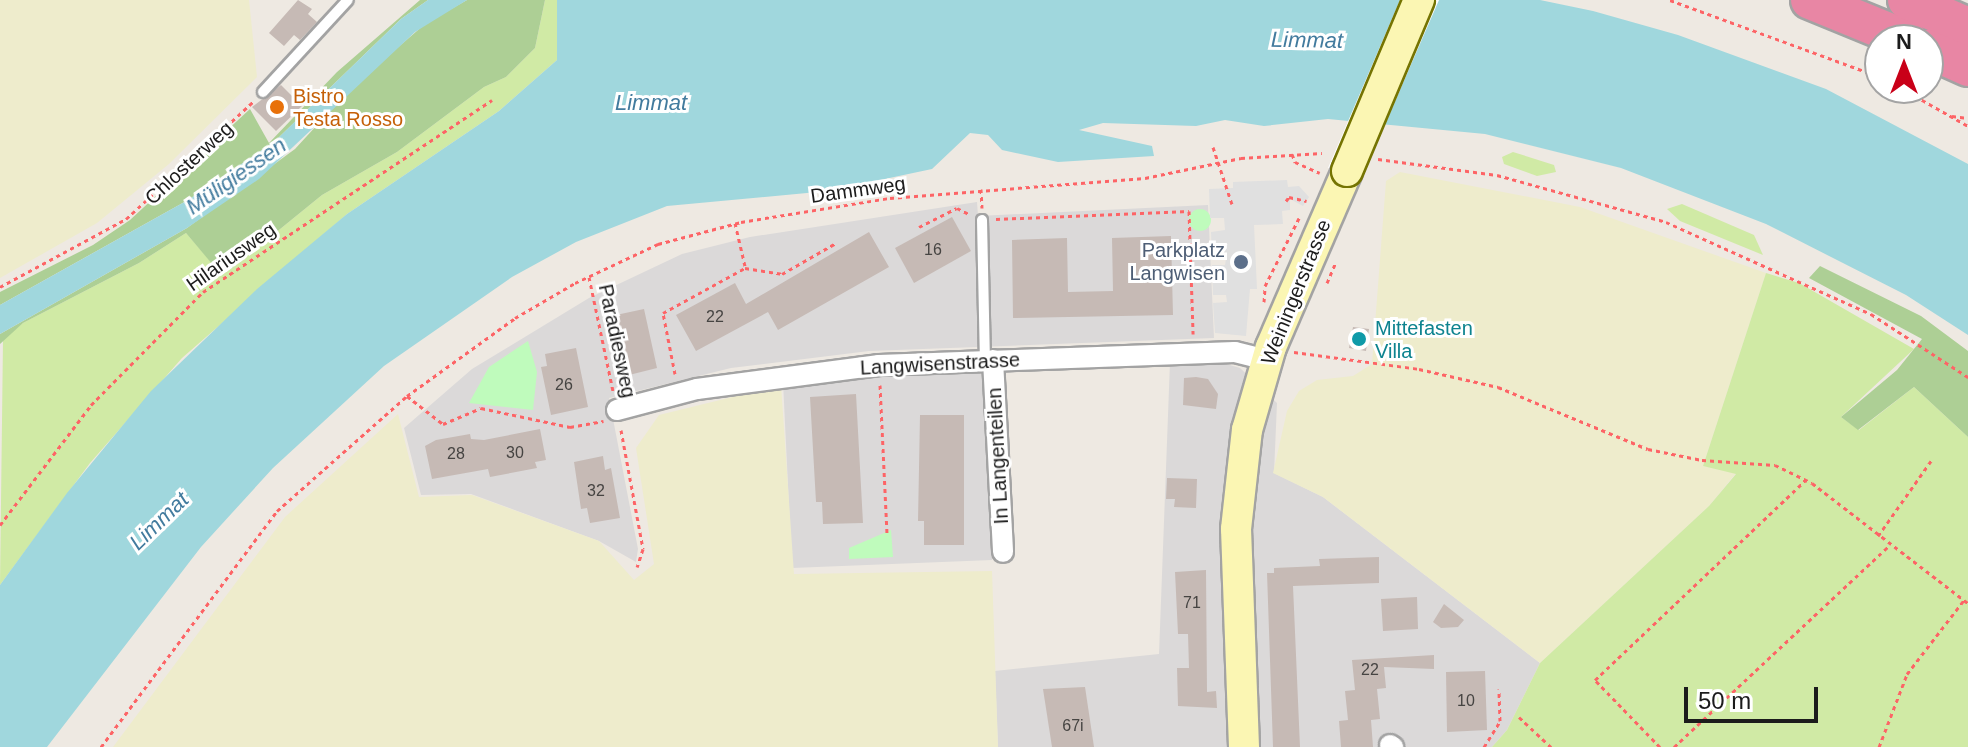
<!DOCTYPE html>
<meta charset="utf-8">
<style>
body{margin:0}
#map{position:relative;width:1968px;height:747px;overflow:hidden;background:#eee9e2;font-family:Arial,sans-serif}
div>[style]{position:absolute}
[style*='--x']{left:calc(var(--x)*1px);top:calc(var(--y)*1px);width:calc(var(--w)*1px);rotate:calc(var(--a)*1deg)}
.residential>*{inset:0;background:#dbd9d9}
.farmland>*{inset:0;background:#eeeccc}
.grass>*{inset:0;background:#d0eaa5}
.forest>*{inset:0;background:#adcf95}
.park>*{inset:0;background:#bffbbc}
.round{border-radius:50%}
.parking>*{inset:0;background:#e0e0e0}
.water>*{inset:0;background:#a0d7dd}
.pier>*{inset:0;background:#fff}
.building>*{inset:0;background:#c6bab5}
.path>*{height:3px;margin-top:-1.5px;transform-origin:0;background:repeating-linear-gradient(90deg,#fd6466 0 4px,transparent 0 8px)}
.roads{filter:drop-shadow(2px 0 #a3a3a3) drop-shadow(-2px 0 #a3a3a3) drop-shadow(0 2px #a3a3a3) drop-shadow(0 -2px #a3a3a3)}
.lane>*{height:10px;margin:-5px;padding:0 5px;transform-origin:5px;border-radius:5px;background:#fff}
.street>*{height:20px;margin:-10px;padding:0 10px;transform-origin:10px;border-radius:10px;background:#fff}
.secondary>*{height:30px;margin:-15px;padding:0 15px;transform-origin:15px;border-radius:15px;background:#fbf6b3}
.highway>*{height:38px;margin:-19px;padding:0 19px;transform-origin:19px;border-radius:19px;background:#e886a4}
.bridges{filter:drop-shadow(2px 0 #757402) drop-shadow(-2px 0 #757402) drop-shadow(0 2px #757402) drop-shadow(0 -2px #757402)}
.secondary-bridge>*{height:30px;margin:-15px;padding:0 15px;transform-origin:15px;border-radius:15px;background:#fbf6b3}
.dots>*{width:22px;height:22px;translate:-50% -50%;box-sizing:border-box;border:4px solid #fff;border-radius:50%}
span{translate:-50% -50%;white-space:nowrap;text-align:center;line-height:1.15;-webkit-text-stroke:6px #fff;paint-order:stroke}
.number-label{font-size:16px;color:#464442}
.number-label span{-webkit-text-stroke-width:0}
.food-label{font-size:20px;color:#c56008}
.left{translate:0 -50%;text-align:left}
.street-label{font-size:20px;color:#1c1c1c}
.service-label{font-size:20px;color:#4e5e75}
.right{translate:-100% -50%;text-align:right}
.culture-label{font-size:20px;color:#0d838f}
.water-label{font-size:22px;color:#427b9e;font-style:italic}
.north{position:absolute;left:1864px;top:24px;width:80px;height:80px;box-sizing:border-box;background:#fff;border:2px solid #a4a4a4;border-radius:50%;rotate:0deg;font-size:22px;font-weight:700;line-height:32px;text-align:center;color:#1c1c1c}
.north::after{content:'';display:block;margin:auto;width:28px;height:36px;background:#c90018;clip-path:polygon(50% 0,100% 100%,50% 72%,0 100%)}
.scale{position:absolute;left:1684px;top:687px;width:134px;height:36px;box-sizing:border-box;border:4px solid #1c1c1c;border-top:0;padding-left:10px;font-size:24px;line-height:28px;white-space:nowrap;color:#1c1c1c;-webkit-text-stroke:6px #fff;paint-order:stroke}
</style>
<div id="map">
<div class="residential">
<i style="clip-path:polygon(977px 202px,978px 216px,1208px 205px,1214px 338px,869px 351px,731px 368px,609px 398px,638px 549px,636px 562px,599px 541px,471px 494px,421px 495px,404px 428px,472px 369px,589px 298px,682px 254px,750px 237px)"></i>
<i style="clip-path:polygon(1213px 360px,1240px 368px,1277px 403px,1274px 473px,1323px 497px,1540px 663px,1507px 730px,1492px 747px,998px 747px,995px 671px,1159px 654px,1170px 362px)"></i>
<i style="clip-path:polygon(971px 368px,986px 377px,996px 518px,992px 560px,792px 568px,783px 382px)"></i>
</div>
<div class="farmland">
<i style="clip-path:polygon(0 0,249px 0,257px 77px,169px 164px,97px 223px,0 278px)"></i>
<i style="clip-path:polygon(1400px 172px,1580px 207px,1766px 273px,1703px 466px,1736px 473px,1709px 506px,1540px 663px,1323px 497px,1273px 473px,1287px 411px,1299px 391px,1317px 380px,1353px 376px,1372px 364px,1386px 181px)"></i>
<i style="clip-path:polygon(781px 385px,794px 574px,992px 571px,998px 747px,113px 747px,285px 517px,398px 414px,419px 497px,472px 495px,599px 541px,634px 580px,654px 564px,636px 448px,659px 415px)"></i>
</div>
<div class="grass">
<i style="clip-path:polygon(545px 0,557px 0,557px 60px,499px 111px,347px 214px,182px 358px,90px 463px,0 585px,3px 339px,23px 323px,139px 263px,186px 233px,218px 270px,231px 269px,322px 195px,397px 152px,484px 87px,506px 77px,535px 48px)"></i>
<i style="clip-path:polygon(1513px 152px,1554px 165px,1556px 172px,1537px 176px,1504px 164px,1502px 157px)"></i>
<i style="clip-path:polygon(1682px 204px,1754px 235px,1763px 255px,1680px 221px,1667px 209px)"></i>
<i style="clip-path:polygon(1766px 273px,1799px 283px,1914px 349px,1841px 417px,1859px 430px,1914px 387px,1968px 437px,1968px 747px,1492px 747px,1507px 730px,1540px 663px,1709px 506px,1736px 474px,1703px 466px)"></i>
</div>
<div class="forest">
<i style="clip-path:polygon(420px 0,428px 0,401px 19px,274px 142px,188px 200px,0 305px,0 292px,93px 245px,130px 220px,250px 109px,269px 143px,337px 72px)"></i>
<i style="clip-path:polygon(467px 0,545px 0,535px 48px,506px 77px,484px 87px,397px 152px,322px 195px,231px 269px,218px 271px,186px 233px,139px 263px,23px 323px,0 344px,0 334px,187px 228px,295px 149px,352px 87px,425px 24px)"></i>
<i style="clip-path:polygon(1820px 266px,1921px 316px,1968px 351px,1968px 437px,1914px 387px,1858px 430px,1841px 417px,1897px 370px,1922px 339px,1809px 278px)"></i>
</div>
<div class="park">
<i class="round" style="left:1189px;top:209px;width:22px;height:22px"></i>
<i style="clip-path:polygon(528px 341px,537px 372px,533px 410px,469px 403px,489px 367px)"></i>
<i style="clip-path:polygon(891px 530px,893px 557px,849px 559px,849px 548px)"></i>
</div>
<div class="parking">
<i style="clip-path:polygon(1287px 180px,1288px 187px,1299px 186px,1309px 197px,1303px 206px,1290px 199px,1290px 210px,1282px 211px,1283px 224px,1254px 225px,1257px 289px,1250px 289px,1246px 336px,1215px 333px,1213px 303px,1227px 302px,1226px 295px,1213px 295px,1212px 265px,1225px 265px,1226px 259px,1212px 259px,1211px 232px,1225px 230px,1224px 218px,1210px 218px,1209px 189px,1233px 188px,1233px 182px)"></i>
</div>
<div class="water">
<i style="clip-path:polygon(428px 0,467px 0,415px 32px,259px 179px,187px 228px,0 334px,0 305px,188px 200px,274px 142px,401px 19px)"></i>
<i style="clip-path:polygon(557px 0,1540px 0,1593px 11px,1678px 35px,1826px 89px,1968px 164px,1968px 335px,1906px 295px,1766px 224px,1621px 168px,1485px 134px,1328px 119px,1264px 126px,1225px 120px,1196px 126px,1103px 123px,1079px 130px,1152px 146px,1154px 156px,1058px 162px,1002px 150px,988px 135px,970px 133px,932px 169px,828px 191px,667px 206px,576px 242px,512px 277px,384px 366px,273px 468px,201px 547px,47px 747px,0 747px,0 585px,67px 493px,151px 391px,257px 289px,347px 214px,499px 111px,557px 60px)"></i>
</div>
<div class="pier">
<i style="clip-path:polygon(1400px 0,1439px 0,1364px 173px,1328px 168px)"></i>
</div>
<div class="building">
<i style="clip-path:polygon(298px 0,312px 9px,308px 14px,317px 22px,300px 40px,294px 35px,284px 46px,269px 33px)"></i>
<i style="clip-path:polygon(281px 85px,302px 106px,276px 131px,252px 107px)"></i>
<i style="clip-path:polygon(952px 217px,971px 251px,914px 283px,895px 248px)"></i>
<i style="clip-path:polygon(869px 232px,889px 267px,778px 330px,768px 312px,696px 351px,676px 315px,735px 283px,746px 304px)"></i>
<i style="clip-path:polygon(1171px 236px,1173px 315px,1013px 318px,1012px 240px,1067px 238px,1068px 292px,1113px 291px,1112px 238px)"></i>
<i style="clip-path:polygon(644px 309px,657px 368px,625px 376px,611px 327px,618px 326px,616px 315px)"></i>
<i style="clip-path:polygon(1353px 327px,1369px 329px,1366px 351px,1349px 348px)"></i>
<i style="clip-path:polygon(576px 348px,588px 407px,551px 415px,541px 367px,547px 366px,545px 354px)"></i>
<i style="clip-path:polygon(1196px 377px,1208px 379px,1218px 394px,1216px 409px,1183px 405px,1184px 378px)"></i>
<i style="clip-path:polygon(856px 394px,863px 523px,823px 524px,822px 502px,816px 502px,810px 397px)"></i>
<i style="clip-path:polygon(920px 415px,964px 415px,964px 545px,924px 545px,924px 521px,918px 521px)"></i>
<i style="clip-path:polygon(540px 429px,546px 460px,535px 462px,537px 468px,490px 477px,488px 469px,432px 479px,425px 446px,436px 440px,470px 434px,471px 439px,484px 440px)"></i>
<i style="clip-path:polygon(603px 456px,605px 470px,611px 468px,620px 518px,590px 523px,587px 508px,581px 509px,574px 462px)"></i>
<i style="clip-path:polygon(1167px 478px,1197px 479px,1196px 508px,1174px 507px,1175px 499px,1166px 499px)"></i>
<i style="clip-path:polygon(1379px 557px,1379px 583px,1293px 586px,1300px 747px,1273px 747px,1267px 573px,1274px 573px,1274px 568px,1320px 566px,1319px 559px)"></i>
<i style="clip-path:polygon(1206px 570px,1207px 692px,1216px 691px,1217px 708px,1178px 706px,1177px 668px,1189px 668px,1188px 634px,1178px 634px,1175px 572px)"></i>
<i style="clip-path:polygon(1417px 597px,1418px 629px,1383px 631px,1381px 599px)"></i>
<i style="clip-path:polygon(1444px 604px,1464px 620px,1458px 627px,1441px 628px,1433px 622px)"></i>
<i style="clip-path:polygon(1434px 655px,1434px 669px,1384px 667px,1386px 688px,1377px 689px,1380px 719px,1371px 720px,1373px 747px,1341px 747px,1339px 721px,1348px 720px,1345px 691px,1355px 690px,1352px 660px)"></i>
<i style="clip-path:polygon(1485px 671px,1487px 730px,1447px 732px,1446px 672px)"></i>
<i style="clip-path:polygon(1085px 687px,1094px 747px,1052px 747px,1043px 689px)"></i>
</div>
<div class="path">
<i style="--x:1670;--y:0;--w:224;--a:20.1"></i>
<i style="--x:1901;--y:88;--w:77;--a:29.6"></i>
<i style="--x:1952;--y:116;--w:16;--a:7"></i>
<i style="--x:1213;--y:147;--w:60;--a:71.6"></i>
<i style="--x:1292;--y:154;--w:9;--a:69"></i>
<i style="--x:1295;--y:162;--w:27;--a:24"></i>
<i style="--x:1378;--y:159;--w:120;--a:7.7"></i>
<i style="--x:1497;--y:175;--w:175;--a:15.5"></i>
<i style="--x:1666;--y:222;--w:225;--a:24.2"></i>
<i style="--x:1871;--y:314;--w:116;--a:33"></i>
<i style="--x:981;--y:189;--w:19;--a:87"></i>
<i style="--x:1286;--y:201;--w:5;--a:-53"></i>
<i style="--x:1289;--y:197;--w:18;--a:13"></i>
<i style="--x:996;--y:219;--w:193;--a:-2.4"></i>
<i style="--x:1189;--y:211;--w:123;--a:88.1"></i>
<i style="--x:735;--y:223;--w:44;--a:76.9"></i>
<i style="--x:919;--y:227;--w:42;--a:-26.6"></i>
<i style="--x:957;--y:208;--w:13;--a:27"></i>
<i style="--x:589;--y:277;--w:116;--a:78.1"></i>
<i style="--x:1327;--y:283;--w:21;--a:-67"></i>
<i style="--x:0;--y:287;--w:143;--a:-28.4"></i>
<i style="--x:126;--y:219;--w:173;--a:-42.7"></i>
<i style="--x:1264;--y:302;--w:16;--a:-86"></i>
<i style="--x:1265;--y:286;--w:76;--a:-63.4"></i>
<i style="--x:1294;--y:352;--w:126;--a:7.7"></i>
<i style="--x:1419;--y:369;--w:81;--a:12.8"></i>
<i style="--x:1498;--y:387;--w:162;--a:22.5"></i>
<i style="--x:1648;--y:449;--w:55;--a:11.5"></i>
<i style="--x:1702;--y:460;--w:73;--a:3.9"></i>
<i style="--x:1775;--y:465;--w:41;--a:25.9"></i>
<i style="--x:1812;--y:483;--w:197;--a:37.6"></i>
<i style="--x:675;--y:374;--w:62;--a:-101.1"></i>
<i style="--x:663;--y:313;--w:94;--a:-28.8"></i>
<i style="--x:745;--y:268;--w:37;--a:9"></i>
<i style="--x:782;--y:274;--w:62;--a:-29.9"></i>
<i style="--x:880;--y:385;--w:149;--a:87.3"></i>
<i style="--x:407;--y:396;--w:46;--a:37.9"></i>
<i style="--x:443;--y:424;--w:41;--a:-22.8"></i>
<i style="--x:481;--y:408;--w:91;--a:12.1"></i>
<i style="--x:570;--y:427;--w:34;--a:-10"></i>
<i style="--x:621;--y:430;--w:121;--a:79.5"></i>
<i style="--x:643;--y:549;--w:19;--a:108"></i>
<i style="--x:0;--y:525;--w:151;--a:-52.8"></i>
<i style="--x:91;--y:405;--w:159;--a:-45.3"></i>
<i style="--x:203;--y:292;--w:347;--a:-33.6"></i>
<i style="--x:1878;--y:536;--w:95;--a:-54.8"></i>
<i style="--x:1519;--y:717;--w:44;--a:43.2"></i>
<i style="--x:101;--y:747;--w:294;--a:-53.3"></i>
<i style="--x:277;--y:511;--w:174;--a:-41.5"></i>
<i style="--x:407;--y:396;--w:133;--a:-35.8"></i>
<i style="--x:515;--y:318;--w:69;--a:-30.3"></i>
<i style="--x:575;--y:283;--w:92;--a:-25.2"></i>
<i style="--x:658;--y:244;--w:86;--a:-14.8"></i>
<i style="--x:741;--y:222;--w:151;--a:-9.2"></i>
<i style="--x:890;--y:198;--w:256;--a:-4.5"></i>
<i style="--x:1145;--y:178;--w:98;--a:-11.8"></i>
<i style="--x:1241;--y:158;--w:81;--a:-3.5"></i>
<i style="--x:1484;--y:747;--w:31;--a:-58"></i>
<i style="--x:1500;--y:721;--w:32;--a:-92"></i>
<i style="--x:1660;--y:747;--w:93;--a:-134.1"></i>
<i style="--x:1595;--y:680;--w:291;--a:-43.5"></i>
<i style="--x:1674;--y:747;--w:296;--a:-43.1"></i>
<i style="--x:1879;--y:747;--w:78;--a:-69"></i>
<i style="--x:1907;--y:674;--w:93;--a:-52.4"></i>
</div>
<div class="roads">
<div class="lane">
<i style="--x:263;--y:92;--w:125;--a:-47.3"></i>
<i style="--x:982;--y:220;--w:140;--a:88.8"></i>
</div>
<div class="street">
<i style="--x:993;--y:360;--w:192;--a:87"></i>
<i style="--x:617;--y:410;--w:83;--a:-14.7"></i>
<i style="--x:697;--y:389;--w:184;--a:-7.5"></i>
<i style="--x:879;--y:365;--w:356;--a:-2.1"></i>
<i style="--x:1235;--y:352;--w:33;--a:14"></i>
<i style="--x:1390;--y:745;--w:4;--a:34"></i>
</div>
<div class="secondary">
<i style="--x:1244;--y:747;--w:218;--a:-92.1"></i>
<i style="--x:1236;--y:529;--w:100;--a:-83.7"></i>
<i style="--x:1247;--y:430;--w:86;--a:-73.9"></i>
<i style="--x:1271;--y:347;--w:192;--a:-66.6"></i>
</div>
<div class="highway">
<i style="--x:1810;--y:0;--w:106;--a:22.2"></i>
<i style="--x:1907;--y:0;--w:67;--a:23.9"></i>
<i style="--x:1928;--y:49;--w:44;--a:24.2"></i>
</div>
</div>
<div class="bridges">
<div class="secondary-bridge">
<i style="--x:1347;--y:171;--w:186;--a:-67.2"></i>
</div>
</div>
<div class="dots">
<i style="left:277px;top:107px;background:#e8710a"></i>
<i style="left:1241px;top:262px;background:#5c6f8a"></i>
<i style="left:1359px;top:339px;background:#0f9aa8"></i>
</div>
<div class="number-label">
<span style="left:933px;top:250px">16</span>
<span style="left:715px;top:317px">22</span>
<span style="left:564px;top:385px">26</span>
<span style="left:515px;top:453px">30</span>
<span style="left:456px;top:454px">28</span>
<span style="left:596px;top:491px">32</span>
<span style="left:1192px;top:603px">71</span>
<span style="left:1370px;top:670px">22</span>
<span style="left:1466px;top:701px">10</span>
<span style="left:1073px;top:726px">67i</span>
</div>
<div class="food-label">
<span class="left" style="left:293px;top:108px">Bistro<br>Testa Rosso</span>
</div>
<div class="street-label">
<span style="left:189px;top:163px;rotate:-43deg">Chlosterweg</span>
<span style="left:858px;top:190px;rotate:-8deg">Dammweg</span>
<span style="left:231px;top:257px;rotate:-35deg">Hilariusweg</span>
<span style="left:1296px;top:292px;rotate:-68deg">Weiningerstrasse</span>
<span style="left:617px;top:341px;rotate:78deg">Paradiesweg</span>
<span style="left:940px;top:364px;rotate:-3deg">Langwisenstrasse</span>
<span style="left:998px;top:456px;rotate:-93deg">In Langenteilen</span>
</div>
<div class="service-label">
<span class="right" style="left:1225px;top:262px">Parkplatz<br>Langwisen</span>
</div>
<div class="culture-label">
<span class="left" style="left:1375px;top:340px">Mittefasten<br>Villa</span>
</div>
<div class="water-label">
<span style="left:1307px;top:40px;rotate:1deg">Limmat</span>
<span style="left:651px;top:103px">Limmat</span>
<span style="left:236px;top:176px;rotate:-35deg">Müligiessen</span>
<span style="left:159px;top:521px;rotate:-44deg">Limmat</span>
</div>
<div class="north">N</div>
<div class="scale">50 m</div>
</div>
